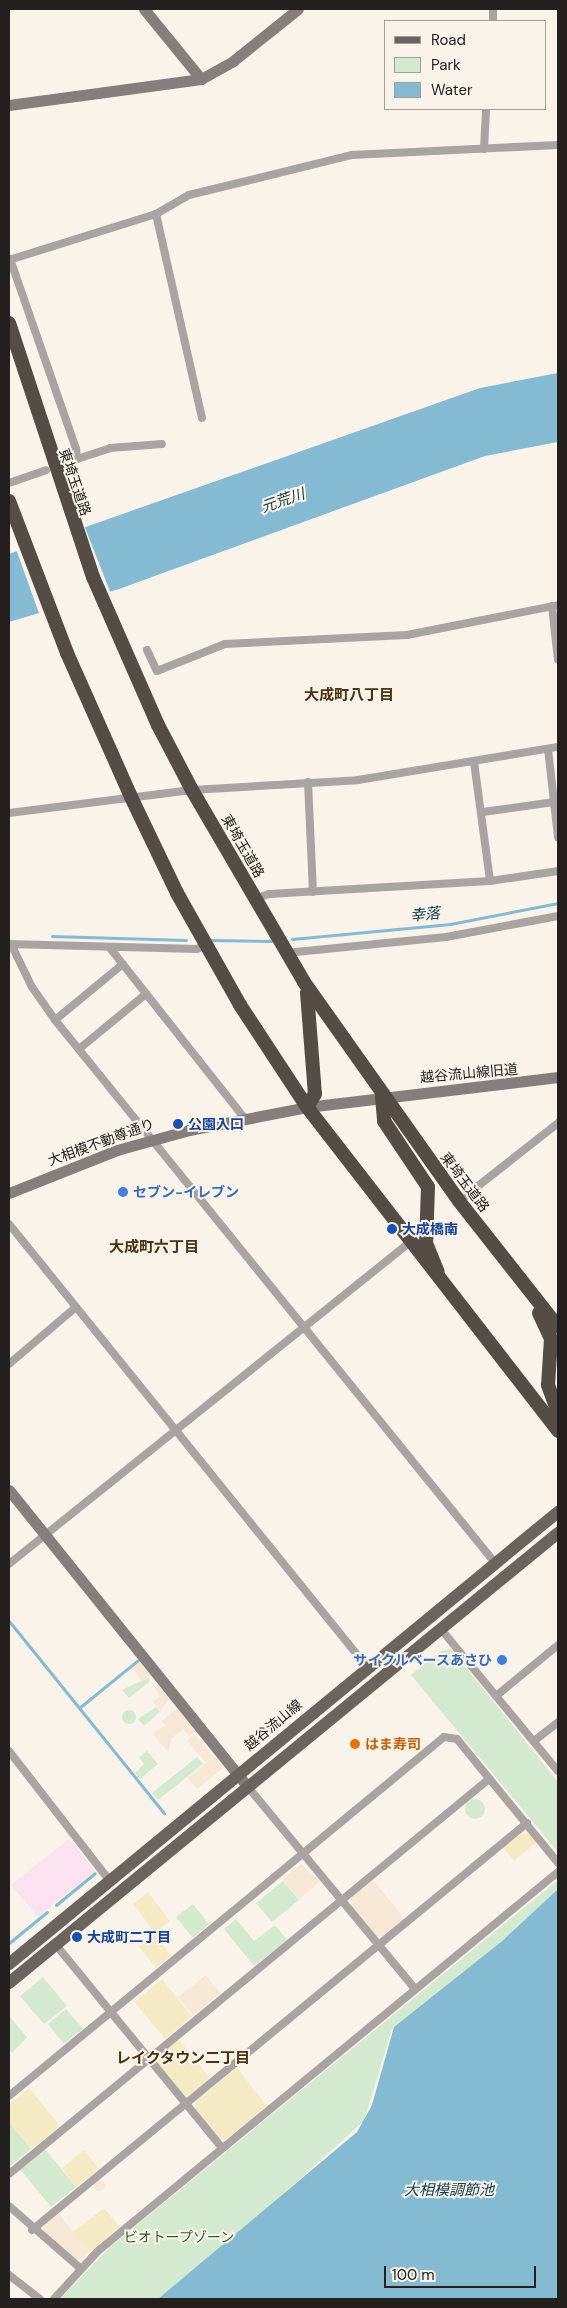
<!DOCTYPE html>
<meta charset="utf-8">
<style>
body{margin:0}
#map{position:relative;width:567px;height:2308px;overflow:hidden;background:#faf3e9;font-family:"DM Sans","Noto Sans JP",sans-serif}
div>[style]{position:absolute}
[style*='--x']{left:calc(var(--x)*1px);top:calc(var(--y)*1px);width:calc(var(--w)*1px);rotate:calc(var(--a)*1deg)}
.commercial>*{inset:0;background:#fae3ef}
.industrial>*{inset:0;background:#f6e8d4}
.round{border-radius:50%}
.green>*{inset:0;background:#d3e9d0}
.sand>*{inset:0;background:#f4ebc5}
.water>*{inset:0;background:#84bbd2}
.pier>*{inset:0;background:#faf3e9}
.stream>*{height:3px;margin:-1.5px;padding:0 1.5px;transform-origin:1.5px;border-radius:1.5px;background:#84bbd2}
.street>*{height:8px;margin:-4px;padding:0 4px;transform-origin:4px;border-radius:4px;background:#a9a4a1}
.secondary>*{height:11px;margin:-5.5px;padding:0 5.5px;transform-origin:5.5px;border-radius:5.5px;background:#857e7a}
.primary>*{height:12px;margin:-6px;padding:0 6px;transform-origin:6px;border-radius:6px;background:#6b635e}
.highway>*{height:14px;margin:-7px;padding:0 7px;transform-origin:7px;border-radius:7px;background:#554c46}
.dots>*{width:14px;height:14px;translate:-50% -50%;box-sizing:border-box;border:2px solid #faf3e9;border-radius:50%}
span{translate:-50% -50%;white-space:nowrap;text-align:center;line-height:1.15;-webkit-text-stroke:4px #faf3e9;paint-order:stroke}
.street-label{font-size:14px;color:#23201d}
.transit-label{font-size:14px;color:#164399;font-weight:700}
.left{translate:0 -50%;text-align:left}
.shop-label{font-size:14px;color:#366cbe;font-weight:700}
.right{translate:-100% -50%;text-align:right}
.food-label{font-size:14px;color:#c56008;font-weight:700}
.park-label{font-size:14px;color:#32612d}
.water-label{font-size:15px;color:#134353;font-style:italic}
.neighbourhood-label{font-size:15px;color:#4b3210;font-weight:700}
.frame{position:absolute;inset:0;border:10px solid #23201d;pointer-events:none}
.legend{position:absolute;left:384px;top:20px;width:162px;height:90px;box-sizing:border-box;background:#faf3e9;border:1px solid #a49f97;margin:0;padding:6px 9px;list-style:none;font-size:15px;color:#23201d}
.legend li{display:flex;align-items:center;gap:10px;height:25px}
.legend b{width:25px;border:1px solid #a49f97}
.scale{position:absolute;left:384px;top:2266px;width:152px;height:22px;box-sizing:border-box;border:2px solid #23201d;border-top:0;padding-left:6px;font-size:15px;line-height:18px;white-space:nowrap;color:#23201d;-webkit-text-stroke:4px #faf3e9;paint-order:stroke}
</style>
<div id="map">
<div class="commercial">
<i style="clip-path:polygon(69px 1839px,95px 1871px,38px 1917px,11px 1885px)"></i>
</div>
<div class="industrial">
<i style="clip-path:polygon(139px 1661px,151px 1675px,142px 1681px,131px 1667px)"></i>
<i style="clip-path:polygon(158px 1685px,169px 1699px,161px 1711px,153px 1702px,160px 1696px,154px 1688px)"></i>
<i style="clip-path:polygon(177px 1708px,196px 1731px,190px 1736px,183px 1729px,172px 1738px,168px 1752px,152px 1733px,165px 1726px,162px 1721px)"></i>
<i style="clip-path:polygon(195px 1734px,213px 1756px,205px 1762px,187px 1740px)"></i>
<i style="clip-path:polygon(214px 1756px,223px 1768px,197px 1789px,188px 1778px)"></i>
<i style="clip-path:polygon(301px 1864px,320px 1881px,299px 1899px,282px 1879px)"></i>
<i style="clip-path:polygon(373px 1880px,404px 1918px,384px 1936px,376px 1936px,350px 1904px,351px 1898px)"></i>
<i style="clip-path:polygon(206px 1975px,220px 1993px,193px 2015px,178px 1997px)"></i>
<i class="round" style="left:93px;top:2179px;width:12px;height:12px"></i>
<i style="clip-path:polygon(59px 2214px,89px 2252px,82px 2259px,75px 2259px,44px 2235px,44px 2225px)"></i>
</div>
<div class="green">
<i style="clip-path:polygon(451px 1649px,558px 1782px,558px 1852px,411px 1675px,441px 1651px)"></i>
<i style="clip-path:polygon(150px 1677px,149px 1682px,129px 1698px,122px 1690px)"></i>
<i style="clip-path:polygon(156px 1707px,160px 1712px,144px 1726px,138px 1719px)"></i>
<i class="round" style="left:122px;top:1710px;width:14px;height:14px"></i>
<i style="clip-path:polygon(147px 1751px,158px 1764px,140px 1779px,135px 1773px,144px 1764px,139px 1757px)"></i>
<i style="clip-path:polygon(197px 1757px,203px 1764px,158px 1800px,152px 1793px)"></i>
<i class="round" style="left:465px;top:1799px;width:20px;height:20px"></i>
<i style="clip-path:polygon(558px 1880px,558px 1889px,499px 1944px,392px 2029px,364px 2121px,224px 2247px,160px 2299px,60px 2299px,110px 2247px)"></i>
<i style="clip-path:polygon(283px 1881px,299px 1900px,272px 1922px,256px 1903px)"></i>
<i style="clip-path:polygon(193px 1904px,209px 1924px,193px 1938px,176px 1917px)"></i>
<i style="clip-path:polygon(236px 1919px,254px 1941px,275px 1925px,287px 1940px,254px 1966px,224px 1929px)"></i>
<i style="clip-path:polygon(43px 1977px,67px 2006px,44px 2024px,20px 1996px)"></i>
<i style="clip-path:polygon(66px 2009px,83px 2029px,64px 2044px,48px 2024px)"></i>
<i style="clip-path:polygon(9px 2016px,27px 2037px,12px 2053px,9px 2049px)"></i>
<i style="clip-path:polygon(9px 2122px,31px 2149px,9px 2167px)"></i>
<i style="clip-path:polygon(45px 2149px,76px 2187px,51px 2207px,20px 2169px)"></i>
</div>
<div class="sand">
<i style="clip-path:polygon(522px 1833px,530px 1834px,537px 1842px,514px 1861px,503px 1847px)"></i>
<i style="clip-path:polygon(148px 1892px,170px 1921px,155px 1933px,133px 1904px)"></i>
<i style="clip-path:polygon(155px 1935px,171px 1956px,156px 1968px,139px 1947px)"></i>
<i style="clip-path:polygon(162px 1979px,192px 2016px,165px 2039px,134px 2002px)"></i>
<i style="clip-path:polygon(178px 2039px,210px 2078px,189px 2095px,182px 2095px,157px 2065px,158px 2056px)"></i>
<i style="clip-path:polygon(237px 2068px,267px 2106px,225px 2140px,218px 2138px,195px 2109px,196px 2101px)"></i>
<i style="clip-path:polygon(29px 2088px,60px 2126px,31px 2149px,9px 2122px,9px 2104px)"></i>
<i style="clip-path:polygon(84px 2150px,99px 2169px,76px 2187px,62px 2168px)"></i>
<i style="clip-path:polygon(104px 2208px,120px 2227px,89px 2252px,73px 2232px)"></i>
</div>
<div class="water">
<i style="clip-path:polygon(558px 373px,558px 442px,485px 456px,119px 589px,9px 622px,9px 554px,480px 388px)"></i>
<i style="clip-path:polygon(558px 1889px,558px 2299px,158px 2299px,357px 2132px,372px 2105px,394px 2027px,501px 1942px)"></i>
</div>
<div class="pier">
<i style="clip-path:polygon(84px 525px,111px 594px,40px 616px,16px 549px)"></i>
</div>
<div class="stream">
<i style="--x:52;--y:936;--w:134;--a:1.7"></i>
<i style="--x:292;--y:939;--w:159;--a:-5.4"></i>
<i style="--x:450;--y:924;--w:110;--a:-11"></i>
<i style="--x:211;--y:940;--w:60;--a:1"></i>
<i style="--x:9;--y:1621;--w:247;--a:51.1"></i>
<i style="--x:79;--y:1708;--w:76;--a:-39.1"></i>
<i style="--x:56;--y:1905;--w:50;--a:-39.4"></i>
<i style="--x:9;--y:1943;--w:49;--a:-39.2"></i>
</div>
<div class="street">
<i style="--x:493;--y:21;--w:12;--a:-90"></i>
<i style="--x:484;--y:149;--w:40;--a:-87.1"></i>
<i style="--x:156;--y:214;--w:209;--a:77.3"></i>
<i style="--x:10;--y:259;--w:201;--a:70.8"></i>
<i style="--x:76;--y:449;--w:10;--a:84"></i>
<i style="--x:77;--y:459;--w:15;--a:160"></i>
<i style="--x:9;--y:260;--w:154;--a:-17.4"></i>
<i style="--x:156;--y:214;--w:38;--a:-30"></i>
<i style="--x:189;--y:195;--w:168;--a:-13.8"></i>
<i style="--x:352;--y:155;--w:206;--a:-2.8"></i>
<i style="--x:77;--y:459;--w:35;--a:-18"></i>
<i style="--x:110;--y:448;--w:52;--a:-4.4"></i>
<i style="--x:9;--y:483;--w:39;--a:-19"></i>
<i style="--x:552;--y:606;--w:54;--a:83.7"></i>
<i style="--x:147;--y:650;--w:23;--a:65"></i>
<i style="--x:157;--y:671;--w:73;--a:-21.7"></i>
<i style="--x:225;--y:644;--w:182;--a:-2.8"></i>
<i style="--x:407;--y:635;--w:154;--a:-11.2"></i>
<i style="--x:548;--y:749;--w:89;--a:83.5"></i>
<i style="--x:474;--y:762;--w:120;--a:82.3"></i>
<i style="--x:308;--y:782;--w:110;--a:87.4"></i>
<i style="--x:483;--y:812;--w:72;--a:-8"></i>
<i style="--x:9;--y:813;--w:184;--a:-7.2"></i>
<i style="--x:192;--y:790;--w:166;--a:-3.4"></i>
<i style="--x:358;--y:780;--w:203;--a:-9.4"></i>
<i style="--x:254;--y:899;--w:16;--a:-18"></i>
<i style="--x:269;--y:894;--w:221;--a:-3.4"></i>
<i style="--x:490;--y:881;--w:69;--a:-8.4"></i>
<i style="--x:9;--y:944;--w:188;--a:1.5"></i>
<i style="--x:197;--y:949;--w:8;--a:-30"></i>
<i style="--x:11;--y:944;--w:48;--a:64"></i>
<i style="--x:32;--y:987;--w:40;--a:55.1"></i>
<i style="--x:55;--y:1020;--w:699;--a:50.98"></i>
<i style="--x:110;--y:948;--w:218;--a:51.7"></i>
<i style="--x:286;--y:953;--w:161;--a:-5.7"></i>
<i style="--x:446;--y:937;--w:114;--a:-10.6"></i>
<i style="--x:55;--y:1020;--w:88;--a:-39.5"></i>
<i style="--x:79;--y:1049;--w:87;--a:-39.4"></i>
<i style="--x:459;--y:1201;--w:126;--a:-38.2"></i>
<i style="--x:9;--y:1224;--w:570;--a:51.06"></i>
<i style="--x:9;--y:1364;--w:88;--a:-40.4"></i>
<i style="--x:9;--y:1564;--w:513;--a:-38.75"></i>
<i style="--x:440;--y:1628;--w:185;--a:50.5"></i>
<i style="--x:496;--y:1696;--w:80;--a:-39.4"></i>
<i style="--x:534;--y:1741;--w:31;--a:-38"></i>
<i style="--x:9;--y:1751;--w:163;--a:52.2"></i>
<i style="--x:248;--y:1787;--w:262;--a:50.4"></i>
<i style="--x:56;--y:1945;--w:262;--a:50.7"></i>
<i style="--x:9;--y:2096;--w:564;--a:-39.53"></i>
<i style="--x:444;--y:1737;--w:13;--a:9"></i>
<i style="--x:457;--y:1739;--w:160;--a:50.8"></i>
<i style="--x:9;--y:2174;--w:622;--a:-39.45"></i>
<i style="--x:9;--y:2206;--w:94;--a:41.1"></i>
<i style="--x:32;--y:2230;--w:641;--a:-39.43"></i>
<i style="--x:9;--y:2275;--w:39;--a:38"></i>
<i style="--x:54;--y:2299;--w:65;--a:-47.5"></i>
<i style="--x:98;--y:2251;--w:596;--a:-39.49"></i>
</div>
<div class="secondary">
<i style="--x:144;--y:9;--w:90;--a:50.8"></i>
<i style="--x:201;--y:79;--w:37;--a:-29"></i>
<i style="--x:233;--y:61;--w:83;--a:-38.7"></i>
<i style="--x:9;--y:105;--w:194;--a:-7.7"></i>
<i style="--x:9;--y:1193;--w:116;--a:-21.7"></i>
<i style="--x:117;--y:1150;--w:75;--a:-15.5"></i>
<i style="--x:189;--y:1130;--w:120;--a:-11"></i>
<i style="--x:307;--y:1107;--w:253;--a:-6.8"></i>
<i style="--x:9;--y:1490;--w:381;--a:51.2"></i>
</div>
<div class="primary">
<i style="--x:9;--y:1964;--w:711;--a:-39.47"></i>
<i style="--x:9;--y:1983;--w:710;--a:-39.34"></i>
</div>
<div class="highway">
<i style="--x:9;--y:323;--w:268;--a:71.7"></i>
<i style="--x:93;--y:577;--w:162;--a:66.3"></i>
<i style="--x:158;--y:725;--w:73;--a:62.4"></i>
<i style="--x:192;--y:790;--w:222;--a:59.7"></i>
<i style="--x:304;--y:982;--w:268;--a:54.7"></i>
<i style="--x:459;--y:1201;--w:160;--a:51.8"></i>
<i style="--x:9;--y:501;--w:163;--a:69.1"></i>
<i style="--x:67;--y:653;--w:158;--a:66"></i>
<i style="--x:131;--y:797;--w:106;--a:64.4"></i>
<i style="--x:177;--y:893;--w:129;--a:60.6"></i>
<i style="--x:240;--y:1005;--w:122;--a:56.7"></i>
<i style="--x:307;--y:1107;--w:410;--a:52.2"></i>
<i style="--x:307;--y:993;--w:101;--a:85.5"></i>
<i style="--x:315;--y:1094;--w:15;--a:122"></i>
<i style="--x:382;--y:1097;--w:24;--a:85"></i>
<i style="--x:384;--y:1121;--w:79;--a:56.3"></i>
<i style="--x:428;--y:1187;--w:56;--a:92"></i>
<i style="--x:426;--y:1243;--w:31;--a:68"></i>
<i style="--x:539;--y:1313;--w:29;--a:65"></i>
<i style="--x:551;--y:1339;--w:46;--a:93.7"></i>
<i style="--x:548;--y:1385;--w:29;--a:70"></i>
</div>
<div class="dots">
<i style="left:178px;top:1124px;background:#1a4fb4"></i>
<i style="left:123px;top:1192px;background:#3f7fe0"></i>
<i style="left:392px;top:1229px;background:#1a4fb4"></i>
<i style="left:502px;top:1660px;background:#3f7fe0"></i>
<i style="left:355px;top:1744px;background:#e8710a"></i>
<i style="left:77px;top:1937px;background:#1a4fb4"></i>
</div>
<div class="street-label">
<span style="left:75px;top:482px;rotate:71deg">東埼玉道路</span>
<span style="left:243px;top:846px;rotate:60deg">東埼玉道路</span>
<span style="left:469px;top:1073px;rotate:-5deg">越谷流山線旧道</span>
<span style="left:101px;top:1142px;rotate:-20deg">大相模不動尊通り</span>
<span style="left:465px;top:1182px;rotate:53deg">東埼玉道路</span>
<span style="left:273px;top:1725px;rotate:-40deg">越谷流山線</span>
</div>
<div class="transit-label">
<span class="left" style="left:188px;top:1124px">公園入口</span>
<span class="left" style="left:402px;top:1229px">大成橋南</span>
<span class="left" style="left:87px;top:1937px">大成町二丁目</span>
</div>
<div class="shop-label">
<span class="left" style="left:133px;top:1192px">セブン-イレブン</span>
<span class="right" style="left:492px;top:1660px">サイクルベースあさひ</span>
</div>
<div class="food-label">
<span class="left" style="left:365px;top:1744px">はま寿司</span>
</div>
<div class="park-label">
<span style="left:179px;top:2237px">ビオトープゾーン</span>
</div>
<div class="water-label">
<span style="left:283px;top:501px;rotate:-19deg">元荒川</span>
<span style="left:425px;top:915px;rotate:-5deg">幸落</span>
<span style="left:449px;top:2191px">大相模調節池</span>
</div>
<div class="neighbourhood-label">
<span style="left:349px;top:696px">大成町八丁目</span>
<span style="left:154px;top:1248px">大成町六丁目</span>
<span style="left:183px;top:2059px">レイクタウン二丁目</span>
</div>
<div class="frame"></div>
<ul class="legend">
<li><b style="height:6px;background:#6b635e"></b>Road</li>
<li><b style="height:14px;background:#d3e9d0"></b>Park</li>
<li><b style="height:14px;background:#84bbd2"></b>Water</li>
</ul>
<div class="scale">100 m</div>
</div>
